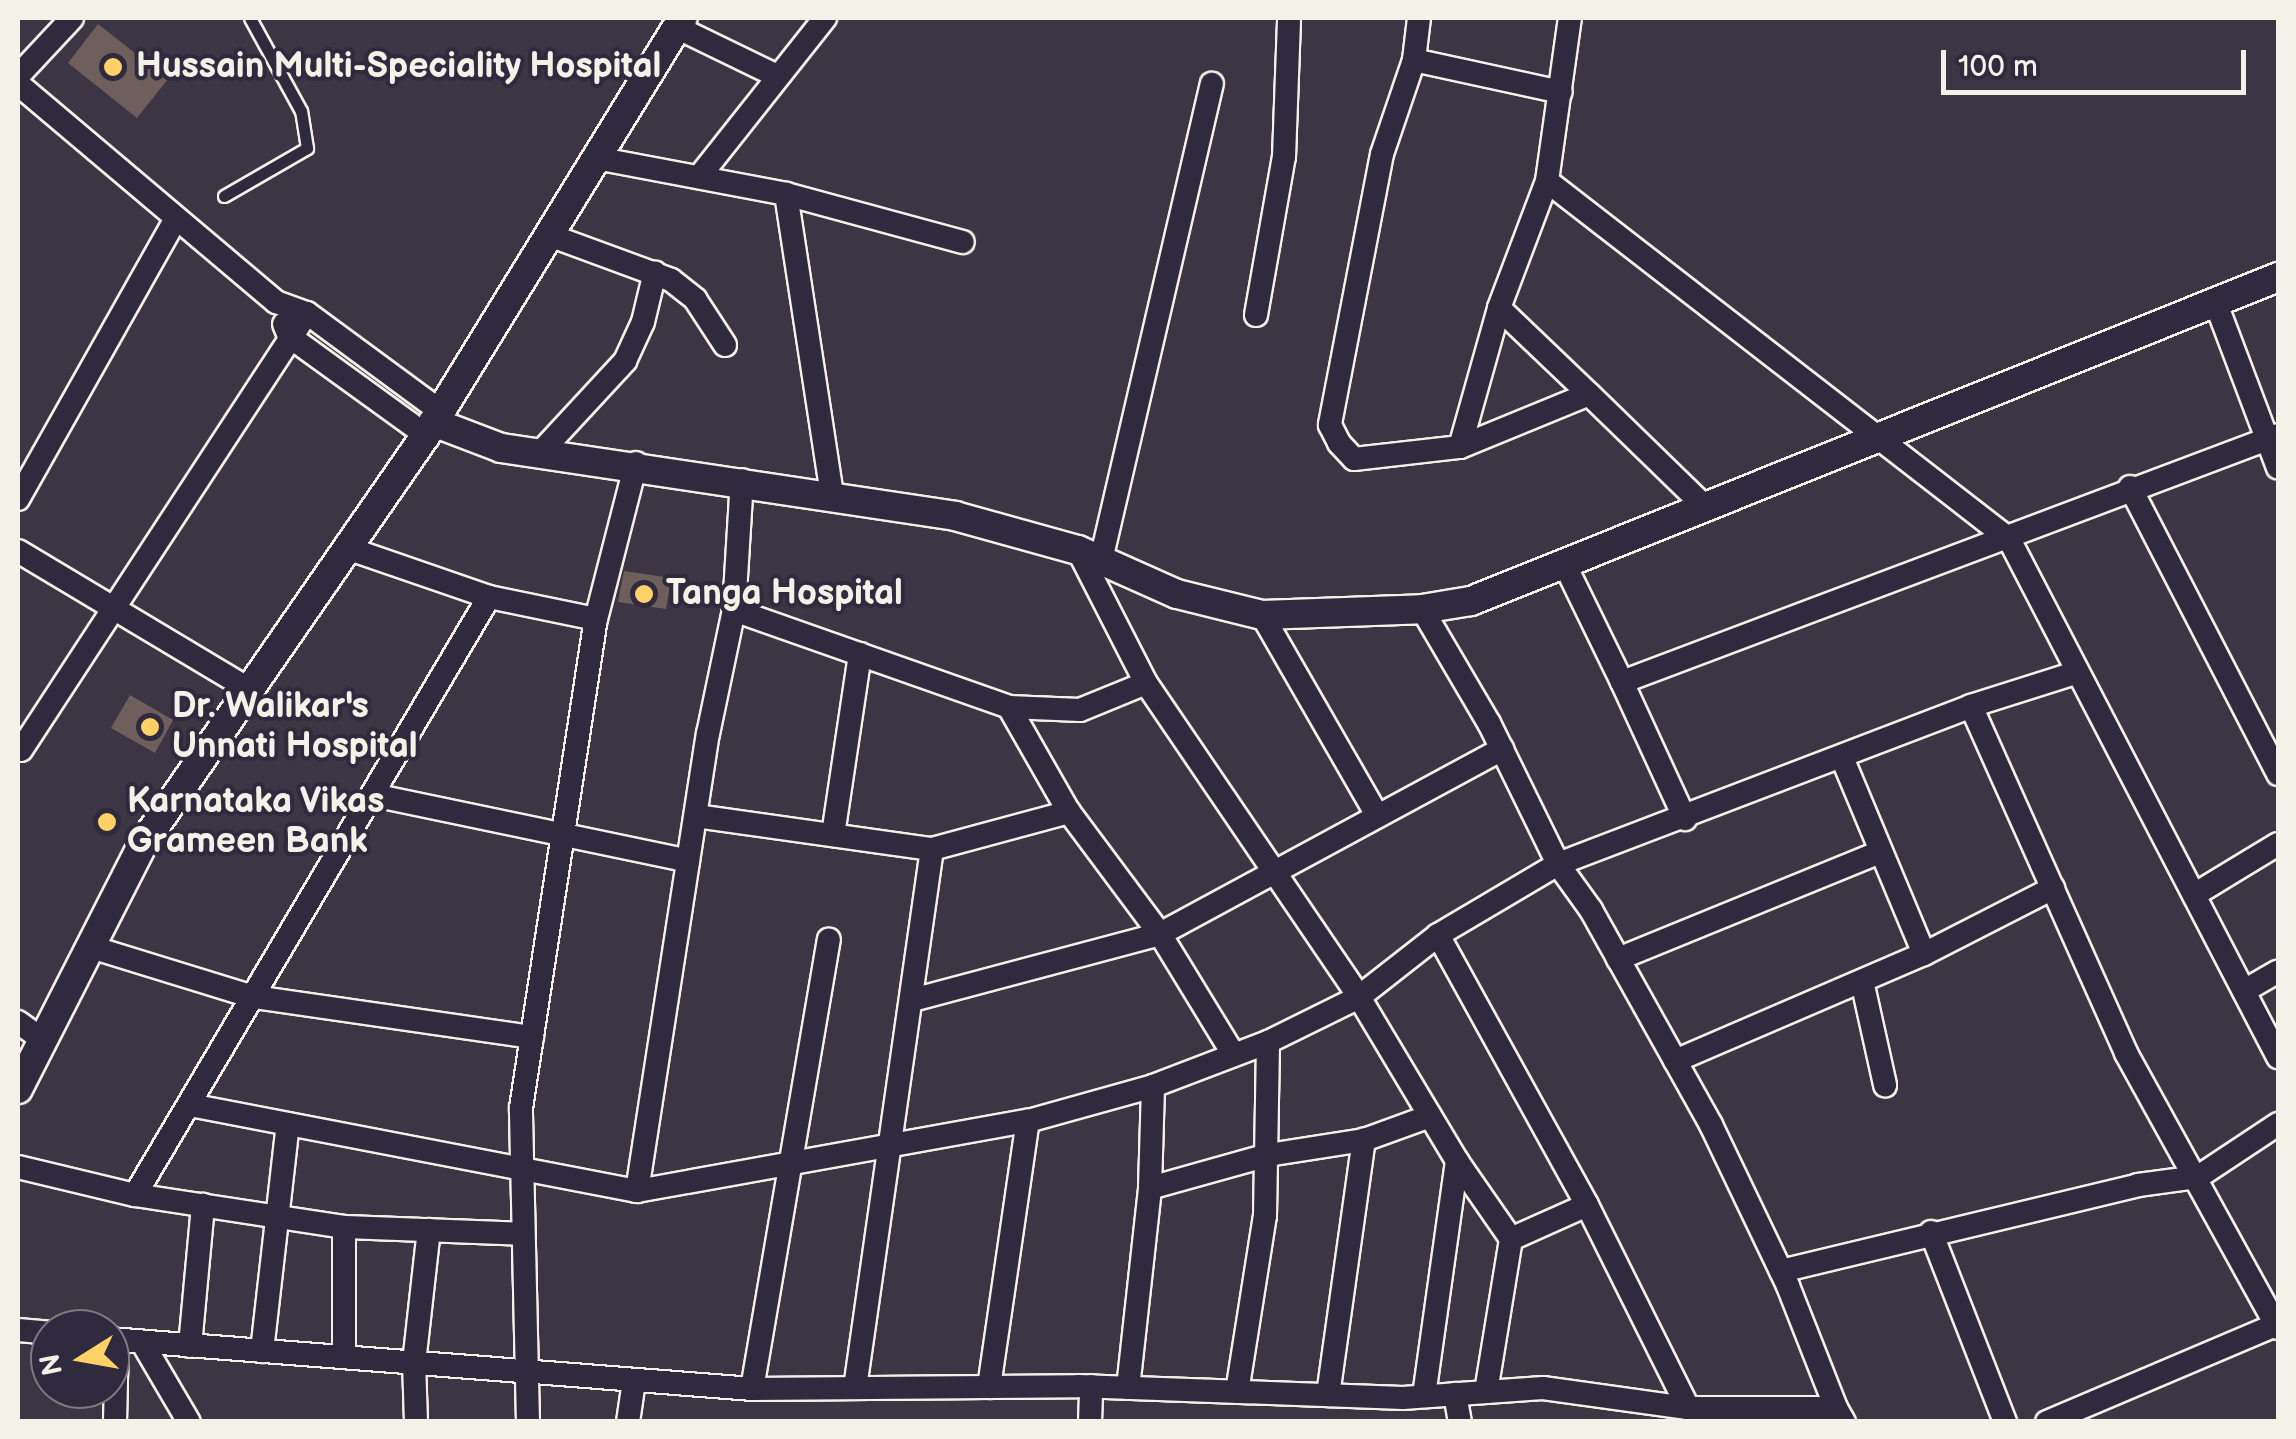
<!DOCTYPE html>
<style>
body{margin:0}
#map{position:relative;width:2296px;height:1439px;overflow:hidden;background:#3c3543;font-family:"Balsamiq Sans",sans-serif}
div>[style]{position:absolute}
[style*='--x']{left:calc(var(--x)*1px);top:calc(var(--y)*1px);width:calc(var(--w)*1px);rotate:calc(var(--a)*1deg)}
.building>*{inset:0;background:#6e5f5c}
.roads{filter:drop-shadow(2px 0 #f4f1e8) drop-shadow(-2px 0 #f4f1e8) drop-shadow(0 2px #f4f1e8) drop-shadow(0 -2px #f4f1e8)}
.service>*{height:11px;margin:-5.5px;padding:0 5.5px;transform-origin:5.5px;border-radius:5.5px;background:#2f2a3d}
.minor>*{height:22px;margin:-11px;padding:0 11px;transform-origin:11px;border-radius:11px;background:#2f2a3d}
.tertiary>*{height:28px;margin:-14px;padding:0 14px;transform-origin:14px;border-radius:14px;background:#2f2a3d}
.dots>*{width:28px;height:28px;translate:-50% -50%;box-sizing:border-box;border:5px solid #2f2a3d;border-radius:50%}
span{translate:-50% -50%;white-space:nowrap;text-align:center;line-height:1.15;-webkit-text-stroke:8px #2f2a3d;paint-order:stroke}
.poi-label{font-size:35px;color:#f4f1e8;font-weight:700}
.left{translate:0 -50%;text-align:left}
.frame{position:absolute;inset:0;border:20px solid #f4f1e8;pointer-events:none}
.north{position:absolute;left:30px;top:1309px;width:100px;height:100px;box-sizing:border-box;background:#2f2a3d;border:2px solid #7e7a81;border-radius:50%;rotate:259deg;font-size:28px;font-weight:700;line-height:40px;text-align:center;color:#f4f1e8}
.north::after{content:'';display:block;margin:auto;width:35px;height:45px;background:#ffd166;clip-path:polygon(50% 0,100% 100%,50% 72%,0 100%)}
.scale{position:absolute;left:1941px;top:50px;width:305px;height:45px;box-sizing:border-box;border:5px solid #f4f1e8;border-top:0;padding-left:12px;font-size:30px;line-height:35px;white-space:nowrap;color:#f4f1e8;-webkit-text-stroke:8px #2f2a3d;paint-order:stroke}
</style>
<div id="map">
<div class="building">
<i style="clip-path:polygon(98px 24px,168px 79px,137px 118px,68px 63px)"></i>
<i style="clip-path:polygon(624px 571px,671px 578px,666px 609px,618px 602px)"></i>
<i style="clip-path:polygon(130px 695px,173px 720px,155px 753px,111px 728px)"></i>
</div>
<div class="roads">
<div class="service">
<i style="--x:224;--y:196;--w:96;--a:-30"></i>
<i style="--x:307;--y:148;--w:37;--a:-99"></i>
<i style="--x:301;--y:111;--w:106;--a:-118.7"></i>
</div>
<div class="minor">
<i style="--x:1419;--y:18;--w:42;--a:96.8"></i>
<i style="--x:1414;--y:60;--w:99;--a:108.8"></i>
<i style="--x:1382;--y:154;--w:276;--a:100.9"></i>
<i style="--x:1330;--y:425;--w:20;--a:63"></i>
<i style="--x:1339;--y:443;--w:22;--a:47"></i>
<i style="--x:1354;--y:459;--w:107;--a:-6.5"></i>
<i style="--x:1460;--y:447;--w:139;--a:-22.3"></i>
<i style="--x:1589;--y:394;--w:158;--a:44.2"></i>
<i style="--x:676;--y:27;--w:112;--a:25.9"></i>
<i style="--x:1414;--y:60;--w:150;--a:12.3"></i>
<i style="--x:18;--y:76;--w:79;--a:-47"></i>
<i style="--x:18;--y:84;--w:338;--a:40.2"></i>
<i style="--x:276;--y:302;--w:33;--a:20"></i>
<i style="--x:307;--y:313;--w:165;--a:36.4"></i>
<i style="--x:596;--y:158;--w:193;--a:10.7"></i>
<i style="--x:786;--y:194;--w:183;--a:15.2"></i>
<i style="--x:699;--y:177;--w:203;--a:-51.6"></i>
<i style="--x:1547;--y:181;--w:584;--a:37.77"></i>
<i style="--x:2009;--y:539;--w:584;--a:62.56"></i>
<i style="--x:786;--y:194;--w:304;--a:81.3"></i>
<i style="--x:549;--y:235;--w:130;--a:20.2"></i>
<i style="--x:671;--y:280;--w:31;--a:38"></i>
<i style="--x:695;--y:299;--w:55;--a:56.9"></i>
<i style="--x:2215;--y:301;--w:178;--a:69.3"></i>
<i style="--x:1499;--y:308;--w:124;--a:43.7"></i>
<i style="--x:1256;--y:315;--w:160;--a:-80"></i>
<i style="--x:1284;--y:157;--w:139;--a:-87.9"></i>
<i style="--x:284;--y:324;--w:13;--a:67"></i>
<i style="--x:289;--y:336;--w:169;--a:35.9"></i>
<i style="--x:1460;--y:447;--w:144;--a:-74.3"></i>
<i style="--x:1499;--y:308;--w:136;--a:-69.3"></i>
<i style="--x:1547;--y:181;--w:165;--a:-82"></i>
<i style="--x:539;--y:454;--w:127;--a:-47.2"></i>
<i style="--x:625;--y:361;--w:43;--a:-65.2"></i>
<i style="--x:643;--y:322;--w:51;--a:-76.5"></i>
<i style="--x:2130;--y:487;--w:323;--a:62.7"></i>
<i style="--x:18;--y:499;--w:320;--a:-60.6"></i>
<i style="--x:347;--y:548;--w:150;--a:19"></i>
<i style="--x:489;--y:597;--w:109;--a:11.6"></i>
<i style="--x:18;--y:551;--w:270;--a:30.9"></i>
<i style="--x:1101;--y:560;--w:489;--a:-76.9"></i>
<i style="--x:1564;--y:563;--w:132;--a:64"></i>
<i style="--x:1622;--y:682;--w:701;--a:-20.63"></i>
<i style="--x:1422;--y:609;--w:132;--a:59.6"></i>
<i style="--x:1489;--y:723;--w:157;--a:63.9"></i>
<i style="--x:1558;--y:864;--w:57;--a:54.3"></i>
<i style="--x:1591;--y:910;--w:246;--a:60.8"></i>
<i style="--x:1711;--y:1125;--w:178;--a:64.4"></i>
<i style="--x:1788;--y:1286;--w:131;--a:68.5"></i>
<i style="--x:734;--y:610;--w:292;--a:19.4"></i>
<i style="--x:1009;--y:707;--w:121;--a:60.3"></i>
<i style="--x:1262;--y:615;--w:228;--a:60.1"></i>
<i style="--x:1622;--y:682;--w:151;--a:65.3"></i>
<i style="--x:1146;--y:683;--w:379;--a:55.8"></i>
<i style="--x:1359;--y:997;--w:191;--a:59.1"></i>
<i style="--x:1457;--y:1161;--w:237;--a:98"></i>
<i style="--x:1971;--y:706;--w:380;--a:65.9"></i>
<i style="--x:2126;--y:1053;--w:314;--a:61.1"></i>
<i style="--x:1009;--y:707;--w:71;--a:2.4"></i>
<i style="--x:1080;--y:710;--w:71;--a:-22.2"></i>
<i style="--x:1146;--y:683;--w:149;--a:-117.1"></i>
<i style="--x:21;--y:750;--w:522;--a:-56.8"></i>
<i style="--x:1843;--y:760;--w:210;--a:67.3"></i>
<i style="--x:373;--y:795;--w:322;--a:11.8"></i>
<i style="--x:696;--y:816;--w:238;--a:8"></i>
<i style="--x:833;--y:835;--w:183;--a:-81.5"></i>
<i style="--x:2194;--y:895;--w:98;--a:-31.3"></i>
<i style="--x:1438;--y:935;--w:308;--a:61.1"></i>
<i style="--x:1587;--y:1205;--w:83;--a:155.9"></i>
<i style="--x:1511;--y:1239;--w:155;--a:99.3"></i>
<i style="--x:91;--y:947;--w:170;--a:17.1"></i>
<i style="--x:254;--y:997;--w:281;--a:8.2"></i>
<i style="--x:1618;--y:959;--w:283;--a:-22.2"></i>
<i style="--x:1862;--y:981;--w:107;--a:77.5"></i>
<i style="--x:2244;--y:991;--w:39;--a:-30"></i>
<i style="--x:916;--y:999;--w:253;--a:-14.9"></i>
<i style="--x:1160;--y:934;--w:389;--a:-28.4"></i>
<i style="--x:18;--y:1022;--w:31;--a:36"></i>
<i style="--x:1675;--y:1061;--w:271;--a:-23.3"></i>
<i style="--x:1924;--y:954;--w:145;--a:-27.1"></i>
<i style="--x:190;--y:1105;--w:455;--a:10.9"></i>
<i style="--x:637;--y:1191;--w:397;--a:-10.2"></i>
<i style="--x:1457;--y:1161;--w:95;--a:55.3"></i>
<i style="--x:18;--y:1167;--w:120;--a:13.5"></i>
<i style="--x:135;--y:1195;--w:211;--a:8.7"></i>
<i style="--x:344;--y:1227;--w:179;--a:2.2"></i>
<i style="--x:1150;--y:1188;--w:123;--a:-15.6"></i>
<i style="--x:1268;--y:1155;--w:97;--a:-8.9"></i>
<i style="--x:637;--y:1191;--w:462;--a:-81.2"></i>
<i style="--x:708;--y:734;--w:127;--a:-78.2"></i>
<i style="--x:734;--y:610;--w:130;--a:-86.5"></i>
<i style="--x:135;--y:1195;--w:695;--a:-59.38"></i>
<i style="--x:1587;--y:1205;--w:227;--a:63.5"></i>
<i style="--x:1931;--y:1232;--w:204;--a:68.7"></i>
<i style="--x:1781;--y:1271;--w:367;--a:-13.5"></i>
<i style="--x:2138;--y:1185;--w:61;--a:-7.6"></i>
<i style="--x:2198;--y:1177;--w:96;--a:-33.5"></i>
<i style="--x:18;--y:1330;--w:32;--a:5"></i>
<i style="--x:110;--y:1339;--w:644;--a:4.45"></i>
<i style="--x:752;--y:1389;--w:326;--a:-0.5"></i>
<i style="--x:1078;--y:1386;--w:325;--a:2.1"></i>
<i style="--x:1403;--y:1398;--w:140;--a:-4.1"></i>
<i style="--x:1543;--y:1388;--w:146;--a:7.9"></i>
<i style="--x:1688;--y:1408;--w:148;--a:0"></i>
<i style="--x:1836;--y:1408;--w:16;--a:60"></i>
<i style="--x:142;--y:1342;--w:93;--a:59.6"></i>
<i style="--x:190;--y:1346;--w:142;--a:-84.7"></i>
<i style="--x:262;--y:1351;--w:228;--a:-83.5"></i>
<i style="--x:344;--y:1357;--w:130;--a:-90"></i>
<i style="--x:989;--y:1387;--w:269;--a:-81.7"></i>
<i style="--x:1028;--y:1121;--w:130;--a:-15.6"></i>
<i style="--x:1153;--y:1086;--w:123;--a:-20.9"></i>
<i style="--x:855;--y:1388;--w:544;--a:-81.87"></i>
<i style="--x:932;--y:849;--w:142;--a:-15.1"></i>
<i style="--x:1069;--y:812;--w:152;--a:53.3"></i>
<i style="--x:1160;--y:934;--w:138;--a:58.6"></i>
<i style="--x:1128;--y:1388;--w:201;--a:-83.7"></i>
<i style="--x:1150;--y:1188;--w:102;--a:-88.3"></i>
<i style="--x:752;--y:1389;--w:456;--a:-80.3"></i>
<i style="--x:1237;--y:1392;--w:178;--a:-81"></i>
<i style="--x:1265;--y:1216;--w:174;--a:-89"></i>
<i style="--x:1268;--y:1042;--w:102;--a:-26.3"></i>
<i style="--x:1359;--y:997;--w:100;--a:-38.1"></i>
<i style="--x:1438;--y:935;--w:139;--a:-30.6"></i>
<i style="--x:1558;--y:864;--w:442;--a:-20.9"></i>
<i style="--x:1971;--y:706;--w:109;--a:-17.6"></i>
<i style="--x:1455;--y:1394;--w:28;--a:80"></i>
<i style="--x:1328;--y:1395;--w:258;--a:-82"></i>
<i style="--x:1364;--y:1140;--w:70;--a:-20"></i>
<i style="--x:115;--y:1422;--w:82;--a:-88.6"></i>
<i style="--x:416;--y:1422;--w:59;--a:-91.9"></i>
<i style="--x:414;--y:1363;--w:134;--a:-83.6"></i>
<i style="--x:528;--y:1422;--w:314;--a:-91.3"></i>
<i style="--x:521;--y:1108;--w:495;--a:-81.3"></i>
<i style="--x:596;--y:619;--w:161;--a:-75.6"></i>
<i style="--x:628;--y:1422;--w:41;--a:-81.7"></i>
<i style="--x:1090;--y:1422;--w:36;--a:-88"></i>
<i style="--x:2047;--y:1422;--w:251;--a:-23"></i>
</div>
<div class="tertiary">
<i style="--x:433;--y:422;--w:73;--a:20.9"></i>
<i style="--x:501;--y:448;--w:459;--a:8.5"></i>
<i style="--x:955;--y:516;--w:128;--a:15.5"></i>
<i style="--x:1078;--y:550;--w:108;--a:24"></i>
<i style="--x:1177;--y:594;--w:88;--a:13.9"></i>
<i style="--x:1262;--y:615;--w:160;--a:-2.1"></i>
<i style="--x:1422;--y:609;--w:50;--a:-9.3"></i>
<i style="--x:1471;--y:601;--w:870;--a:-21.87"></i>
<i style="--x:18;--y:1089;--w:277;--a:-63"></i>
<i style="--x:144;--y:842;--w:495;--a:-55.3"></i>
<i style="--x:426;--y:435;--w:490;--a:-58.4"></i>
</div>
</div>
<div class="dots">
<i style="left:113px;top:67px;background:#ffd166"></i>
<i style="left:644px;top:594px;background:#ffd166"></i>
<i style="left:150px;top:727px;background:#ffd166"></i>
<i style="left:107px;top:822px;background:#ffd166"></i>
</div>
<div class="poi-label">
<span class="left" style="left:136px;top:67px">Hussain Multi-Speciality Hospital</span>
<span class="left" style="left:666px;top:594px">Tanga Hospital</span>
<span class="left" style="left:172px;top:727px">Dr. Walikar's<br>Unnati Hospital</span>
<span class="left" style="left:127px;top:822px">Karnataka Vikas<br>Grameen Bank</span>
</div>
<div class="frame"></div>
<div class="north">N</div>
<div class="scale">100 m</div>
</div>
